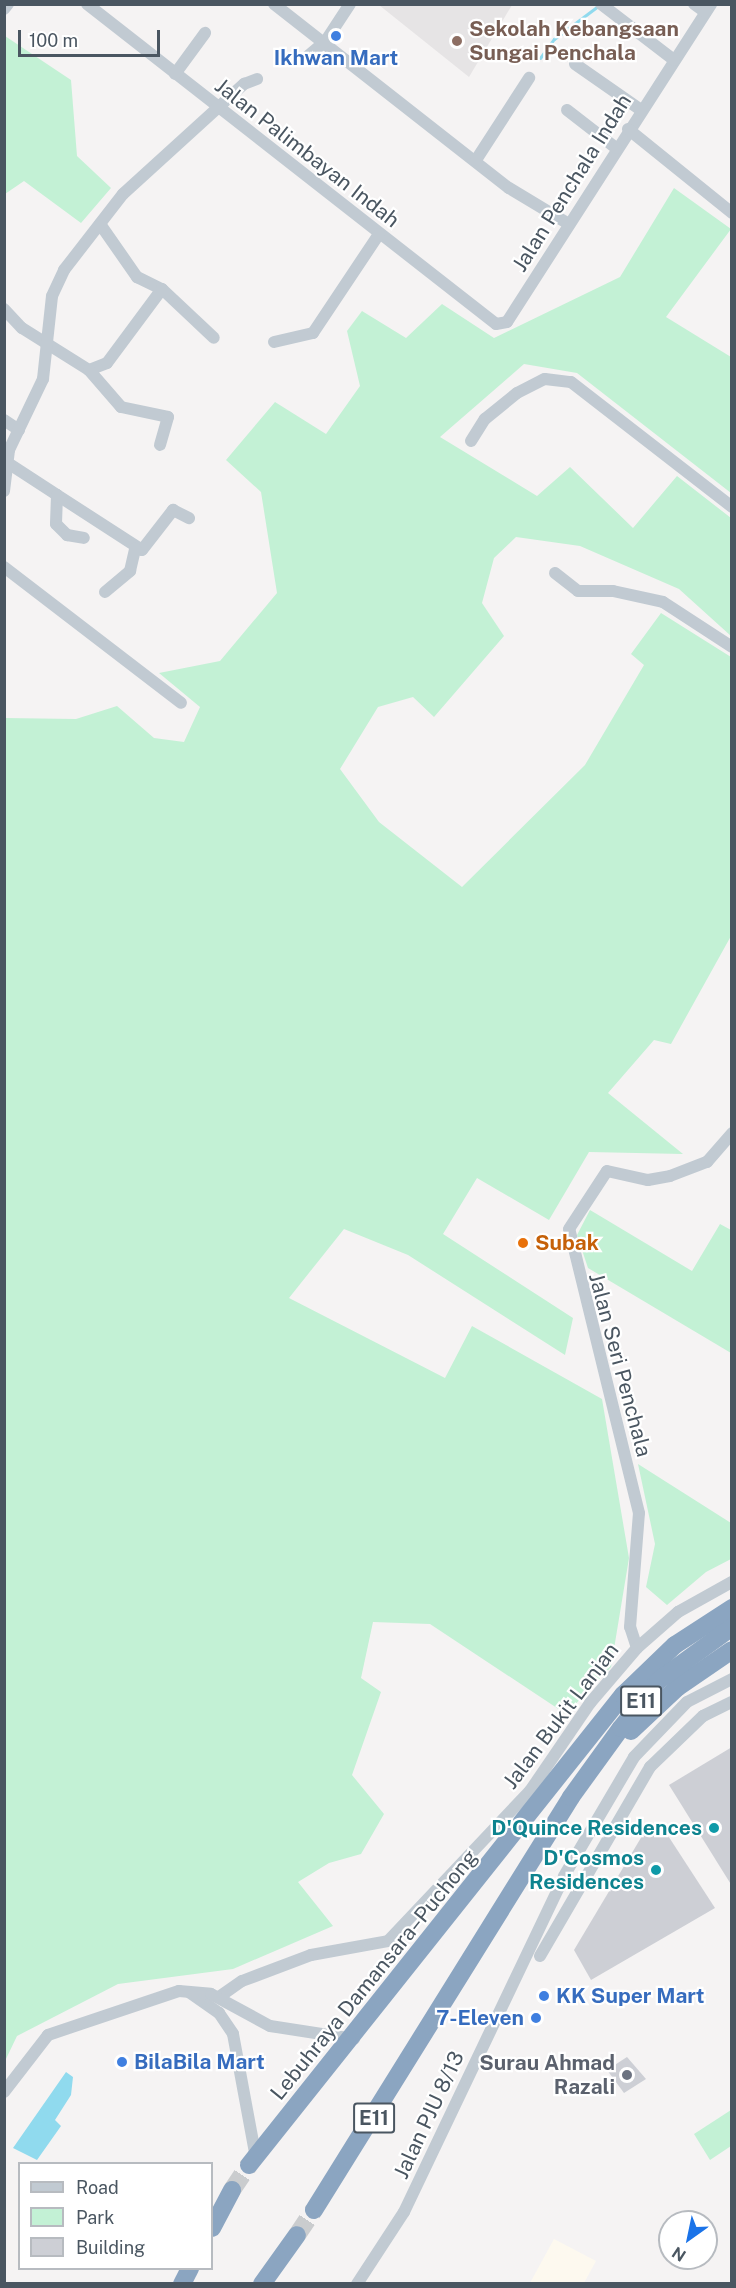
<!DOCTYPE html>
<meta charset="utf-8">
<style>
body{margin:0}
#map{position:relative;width:736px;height:2288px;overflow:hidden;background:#f5f3f3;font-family:"Public Sans",sans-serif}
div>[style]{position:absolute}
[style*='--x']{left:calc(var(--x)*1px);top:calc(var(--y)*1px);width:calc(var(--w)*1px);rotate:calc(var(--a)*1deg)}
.commercial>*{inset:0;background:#fdf9ef}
.education>*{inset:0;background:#e6e4e5}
.green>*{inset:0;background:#c3f1d5}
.water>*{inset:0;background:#90daee}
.stream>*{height:3px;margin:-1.5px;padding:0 1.5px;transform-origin:1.5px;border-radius:1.5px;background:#90daee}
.building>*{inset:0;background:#cdcfd5}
.highway-tunnel>*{height:18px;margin-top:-9px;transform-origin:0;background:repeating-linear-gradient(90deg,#caccce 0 18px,transparent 0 27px)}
.minor>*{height:12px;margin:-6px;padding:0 6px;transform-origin:6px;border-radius:6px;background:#c1cad2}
.highway>*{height:18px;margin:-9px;padding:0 9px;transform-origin:9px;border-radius:9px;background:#8ba5c1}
.dots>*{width:16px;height:16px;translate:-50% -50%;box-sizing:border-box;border:3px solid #fff;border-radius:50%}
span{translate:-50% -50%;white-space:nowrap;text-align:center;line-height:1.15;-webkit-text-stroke:4.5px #fff;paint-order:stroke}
.shield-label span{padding:2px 4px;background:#fff;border:2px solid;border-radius:4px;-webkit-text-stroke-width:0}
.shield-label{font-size:20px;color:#4a5661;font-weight:700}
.education-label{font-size:21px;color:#785e54;font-weight:700}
.left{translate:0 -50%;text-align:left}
.shop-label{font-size:21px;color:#366cbe;font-weight:700}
.right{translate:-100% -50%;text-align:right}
.street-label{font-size:21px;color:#4a5661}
.food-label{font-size:21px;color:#c56008;font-weight:700}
.culture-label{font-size:21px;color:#0d838f;font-weight:700}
.worship-label{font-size:21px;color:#5b616d;font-weight:700}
.frame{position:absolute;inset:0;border:6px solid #4a5661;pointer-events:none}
.legend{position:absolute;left:18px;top:2162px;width:195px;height:108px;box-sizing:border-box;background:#fff;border:2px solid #b7bbc0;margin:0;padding:8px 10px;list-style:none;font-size:18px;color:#4a5661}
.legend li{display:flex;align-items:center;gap:12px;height:30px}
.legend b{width:30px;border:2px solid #b7bbc0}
.north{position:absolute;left:658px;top:2210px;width:60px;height:60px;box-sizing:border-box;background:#fff;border:2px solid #b7bbc0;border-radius:50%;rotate:213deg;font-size:16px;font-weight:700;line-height:24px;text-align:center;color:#4a5661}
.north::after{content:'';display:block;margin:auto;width:21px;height:27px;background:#1a73e8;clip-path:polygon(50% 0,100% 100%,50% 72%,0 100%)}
.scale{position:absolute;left:18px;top:30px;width:142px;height:27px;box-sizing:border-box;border:3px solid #4a5661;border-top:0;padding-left:8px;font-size:18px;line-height:21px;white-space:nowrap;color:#4a5661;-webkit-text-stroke:4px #fff;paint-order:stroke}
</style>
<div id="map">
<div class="commercial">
<i style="clip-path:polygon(554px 2239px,596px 2261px,584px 2283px,530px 2283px)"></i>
</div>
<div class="education">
<i style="clip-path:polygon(379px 5px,512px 5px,469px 77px)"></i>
</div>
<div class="green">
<i style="clip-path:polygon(5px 36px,71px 80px,77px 156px,111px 188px,81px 223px,24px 181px,5px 194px)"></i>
<i style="clip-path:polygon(674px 188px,731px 229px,666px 317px,731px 357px,731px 493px,577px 373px,524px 364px,440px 437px,537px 496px,570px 467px,633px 528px,677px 476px,731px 518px,731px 636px,679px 589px,580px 546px,516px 537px,494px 558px,482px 603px,504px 636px,434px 717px,413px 697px,378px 707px,340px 769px,379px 822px,462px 887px,585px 765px,644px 665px,631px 654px,661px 613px,731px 657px,731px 936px,671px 1044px,654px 1040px,608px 1093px,683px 1154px,589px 1152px,549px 1220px,477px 1178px,443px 1234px,573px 1318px,565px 1355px,408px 1255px,344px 1229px,289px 1298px,445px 1378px,472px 1326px,602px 1399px,629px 1558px,611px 1667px,566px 1714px,430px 1624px,373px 1622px,361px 1678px,381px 1692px,352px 1775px,384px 1814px,361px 1854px,329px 1863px,298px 1882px,333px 1926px,233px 1969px,118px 1984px,17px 2036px,5px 2061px,5px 718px,76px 719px,117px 706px,154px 738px,184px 742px,200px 707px,159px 673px,220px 661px,277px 593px,261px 492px,226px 460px,275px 402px,326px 434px,360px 386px,347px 331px,362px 311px,406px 338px,442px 304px,494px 338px,620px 277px)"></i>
<i style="clip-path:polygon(590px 1210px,692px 1271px,720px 1224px,731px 1230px,731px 1353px,588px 1268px,577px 1235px)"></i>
<i style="clip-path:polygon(638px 1464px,731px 1523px,731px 1559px,706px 1572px,667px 1605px,646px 1587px,655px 1544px)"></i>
<i style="clip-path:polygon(731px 2110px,731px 2146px,710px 2160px,694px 2134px)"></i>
</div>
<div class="water">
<i style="clip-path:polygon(66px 2072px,73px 2077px,71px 2095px,55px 2120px,61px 2126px,37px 2160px,13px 2148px)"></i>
</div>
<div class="stream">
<i style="--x:540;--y:58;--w:24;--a:-54"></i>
<i style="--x:554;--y:39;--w:55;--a:-36.9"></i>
</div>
<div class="building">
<i style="clip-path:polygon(732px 1747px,732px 1886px,669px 1785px)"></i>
<i style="clip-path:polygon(663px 1828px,715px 1908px,591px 1980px,574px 1950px,645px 1831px)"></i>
<i style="clip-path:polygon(627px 2057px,646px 2079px,624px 2093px,607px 2070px)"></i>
</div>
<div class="highway-tunnel">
<i style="--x:232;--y:2190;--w:30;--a:-56"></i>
<i style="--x:297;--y:2235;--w:30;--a:-56"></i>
</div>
<div class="minor">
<i style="--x:87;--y:4;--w:519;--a:38.04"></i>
<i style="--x:496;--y:324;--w:11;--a:-10"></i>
<i style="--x:507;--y:322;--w:378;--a:-57.3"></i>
<i style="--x:274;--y:4;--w:298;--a:38.1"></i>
<i style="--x:509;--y:188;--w:70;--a:31"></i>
<i style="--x:601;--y:4;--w:92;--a:37.5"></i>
<i style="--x:694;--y:4;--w:14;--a:36"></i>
<i style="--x:4;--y:9;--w:6;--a:-51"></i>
<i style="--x:302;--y:61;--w:30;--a:-40"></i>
<i style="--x:325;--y:42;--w:45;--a:-56.7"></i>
<i style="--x:575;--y:64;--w:80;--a:34.9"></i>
<i style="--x:175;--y:74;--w:51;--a:-53.8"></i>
<i style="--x:567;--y:110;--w:62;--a:37.8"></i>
<i style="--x:628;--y:129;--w:134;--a:38.9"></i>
<i style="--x:476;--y:160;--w:98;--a:-57.1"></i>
<i style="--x:100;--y:224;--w:65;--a:55.1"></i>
<i style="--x:137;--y:277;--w:28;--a:26"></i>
<i style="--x:4;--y:309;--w:26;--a:47"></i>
<i style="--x:22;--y:328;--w:79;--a:32.1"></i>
<i style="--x:89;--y:370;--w:19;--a:-21"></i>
<i style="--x:107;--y:363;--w:92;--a:-53.4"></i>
<i style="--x:162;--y:289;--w:71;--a:43.3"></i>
<i style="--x:274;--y:342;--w:40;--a:-13"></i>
<i style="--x:313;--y:333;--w:119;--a:-56.3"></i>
<i style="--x:89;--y:370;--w:49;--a:49.1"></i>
<i style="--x:121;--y:407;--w:48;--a:12"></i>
<i style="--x:168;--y:417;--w:29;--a:106"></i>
<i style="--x:4;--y:420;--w:18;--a:34"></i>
<i style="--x:471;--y:441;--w:26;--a:-58"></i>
<i style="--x:485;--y:419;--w:41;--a:-39.1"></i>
<i style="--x:517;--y:393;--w:31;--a:-27"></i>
<i style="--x:545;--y:379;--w:26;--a:7"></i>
<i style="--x:571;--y:382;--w:204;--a:37.8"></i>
<i style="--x:11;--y:465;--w:55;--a:33.1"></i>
<i style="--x:57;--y:495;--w:29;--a:92"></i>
<i style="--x:56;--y:524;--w:16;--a:45"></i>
<i style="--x:67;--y:535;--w:17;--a:10"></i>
<i style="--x:4;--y:491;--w:41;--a:-83"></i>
<i style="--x:9;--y:450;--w:79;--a:-64.4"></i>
<i style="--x:43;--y:379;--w:83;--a:-83.8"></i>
<i style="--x:52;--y:296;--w:29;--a:-65"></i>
<i style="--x:64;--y:270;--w:96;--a:-52.2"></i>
<i style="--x:123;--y:194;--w:164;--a:-42.3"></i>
<i style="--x:244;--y:84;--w:14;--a:-21"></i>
<i style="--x:57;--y:495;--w:101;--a:32.9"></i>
<i style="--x:142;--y:550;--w:51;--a:-52.2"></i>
<i style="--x:173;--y:510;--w:18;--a:27"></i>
<i style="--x:4;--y:567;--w:223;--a:37.5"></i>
<i style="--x:555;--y:573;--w:29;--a:38"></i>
<i style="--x:578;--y:591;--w:35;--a:0"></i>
<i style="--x:613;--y:591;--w:51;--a:12.4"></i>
<i style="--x:663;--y:602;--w:82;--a:33.1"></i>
<i style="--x:105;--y:592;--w:33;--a:-40"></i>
<i style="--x:130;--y:571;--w:23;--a:-77"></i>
<i style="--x:637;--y:1648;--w:22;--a:-108"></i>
<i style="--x:630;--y:1627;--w:114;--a:-85.5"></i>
<i style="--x:639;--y:1513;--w:292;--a:-103.8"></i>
<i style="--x:569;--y:1229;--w:69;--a:-56.8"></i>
<i style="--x:607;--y:1171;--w:42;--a:12.4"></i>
<i style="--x:648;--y:1180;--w:22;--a:-10"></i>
<i style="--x:670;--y:1176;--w:40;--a:-21"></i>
<i style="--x:707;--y:1162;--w:38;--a:-49"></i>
<i style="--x:540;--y:1956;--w:219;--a:-59.8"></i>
<i style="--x:650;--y:1767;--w:74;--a:-43.9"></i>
<i style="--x:703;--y:1716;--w:32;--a:-26"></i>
<i style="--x:189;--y:1992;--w:37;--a:35"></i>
<i style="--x:219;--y:2013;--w:25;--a:56"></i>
<i style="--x:233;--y:2034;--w:126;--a:79.5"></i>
<i style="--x:219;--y:1997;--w:28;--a:-35"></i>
<i style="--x:242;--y:1981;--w:74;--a:-20.6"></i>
<i style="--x:311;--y:1955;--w:78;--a:-10.3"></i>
<i style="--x:388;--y:1941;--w:207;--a:-46.6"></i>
<i style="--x:530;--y:1791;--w:107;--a:-55.7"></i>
<i style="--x:590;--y:1703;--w:72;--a:-49.5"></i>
<i style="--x:637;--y:1648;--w:55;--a:-41.3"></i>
<i style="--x:678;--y:1612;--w:62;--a:-29.1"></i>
<i style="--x:4;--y:2092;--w:72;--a:-52.3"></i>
<i style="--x:48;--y:2035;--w:138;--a:-18.6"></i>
<i style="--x:179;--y:1991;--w:32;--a:5"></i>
<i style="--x:211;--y:1994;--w:67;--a:28.5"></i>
<i style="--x:270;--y:2026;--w:85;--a:8.8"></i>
<i style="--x:357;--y:2284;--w:86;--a:-56.9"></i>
<i style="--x:404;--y:2212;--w:372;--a:-64.5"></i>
<i style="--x:564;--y:1876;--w:138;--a:-59.5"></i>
<i style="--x:634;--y:1757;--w:76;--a:-46.1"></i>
<i style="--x:687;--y:1702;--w:51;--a:-27.1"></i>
</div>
<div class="highway">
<i style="--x:631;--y:1731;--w:64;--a:-43.1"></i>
<i style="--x:678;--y:1687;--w:65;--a:-34.4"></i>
<i style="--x:249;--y:2165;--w:601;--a:-51.49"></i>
<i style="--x:623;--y:1695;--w:72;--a:-43.9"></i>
<i style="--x:675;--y:1645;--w:68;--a:-33"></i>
<i style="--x:314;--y:2210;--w:486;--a:-58.1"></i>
<i style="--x:571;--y:1797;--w:85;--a:-54.1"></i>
<i style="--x:621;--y:1728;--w:60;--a:-51.8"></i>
<i style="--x:658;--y:1681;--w:92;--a:-36.1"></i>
<i style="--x:212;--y:2228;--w:43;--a:-62.2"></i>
<i style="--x:182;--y:2284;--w:18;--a:-63"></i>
<i style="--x:262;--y:2284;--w:60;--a:-54.5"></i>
</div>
<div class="dots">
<i style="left:336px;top:36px;background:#3f7fe0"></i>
<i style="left:457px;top:41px;background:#8d6e63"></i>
<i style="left:523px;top:1243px;background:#e8710a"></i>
<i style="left:714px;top:1828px;background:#0f9aa8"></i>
<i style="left:656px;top:1870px;background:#0f9aa8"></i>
<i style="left:544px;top:1996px;background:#3f7fe0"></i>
<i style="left:536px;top:2018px;background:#3f7fe0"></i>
<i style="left:122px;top:2062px;background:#3f7fe0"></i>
<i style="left:627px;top:2075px;background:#6b7280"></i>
</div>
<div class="shield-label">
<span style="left:641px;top:1701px">E11</span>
<span style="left:374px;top:2118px">E11</span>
</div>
<div class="education-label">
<span class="left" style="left:469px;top:41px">Sekolah Kebangsaan<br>Sungai Penchala</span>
</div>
<div class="shop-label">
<span style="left:336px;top:58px">Ikhwan Mart</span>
<span class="left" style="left:556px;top:1996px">KK Super Mart</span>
<span class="right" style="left:524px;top:2018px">7-Eleven</span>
<span class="left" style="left:134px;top:2062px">BilaBila Mart</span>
</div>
<div class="street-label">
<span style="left:307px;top:153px;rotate:38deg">Jalan Palimbayan Indah</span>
<span style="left:572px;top:183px;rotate:-58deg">Jalan Penchala Indah</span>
<span style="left:620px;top:1365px;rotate:75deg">Jalan Seri Penchala</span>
<span style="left:561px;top:1716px;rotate:-53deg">Jalan Bukit Lanjan</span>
<span style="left:374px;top:1975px;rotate:-51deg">Lebuhraya Damansara–Puchong</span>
<span style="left:429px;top:2115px;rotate:-65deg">Jalan PJU 8/13</span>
</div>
<div class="food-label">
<span class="left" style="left:535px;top:1243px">Subak</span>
</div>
<div class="culture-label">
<span class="right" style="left:702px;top:1828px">D'Quince Residences</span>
<span class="right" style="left:644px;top:1870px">D'Cosmos<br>Residences</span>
</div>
<div class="worship-label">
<span class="right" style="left:615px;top:2075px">Surau Ahmad<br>Razali</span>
</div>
<div class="frame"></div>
<ul class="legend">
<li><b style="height:8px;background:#c1cad2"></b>Road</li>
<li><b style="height:16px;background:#c3f1d5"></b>Park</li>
<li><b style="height:16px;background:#cdcfd5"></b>Building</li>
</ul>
<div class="north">N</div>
<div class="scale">100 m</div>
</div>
